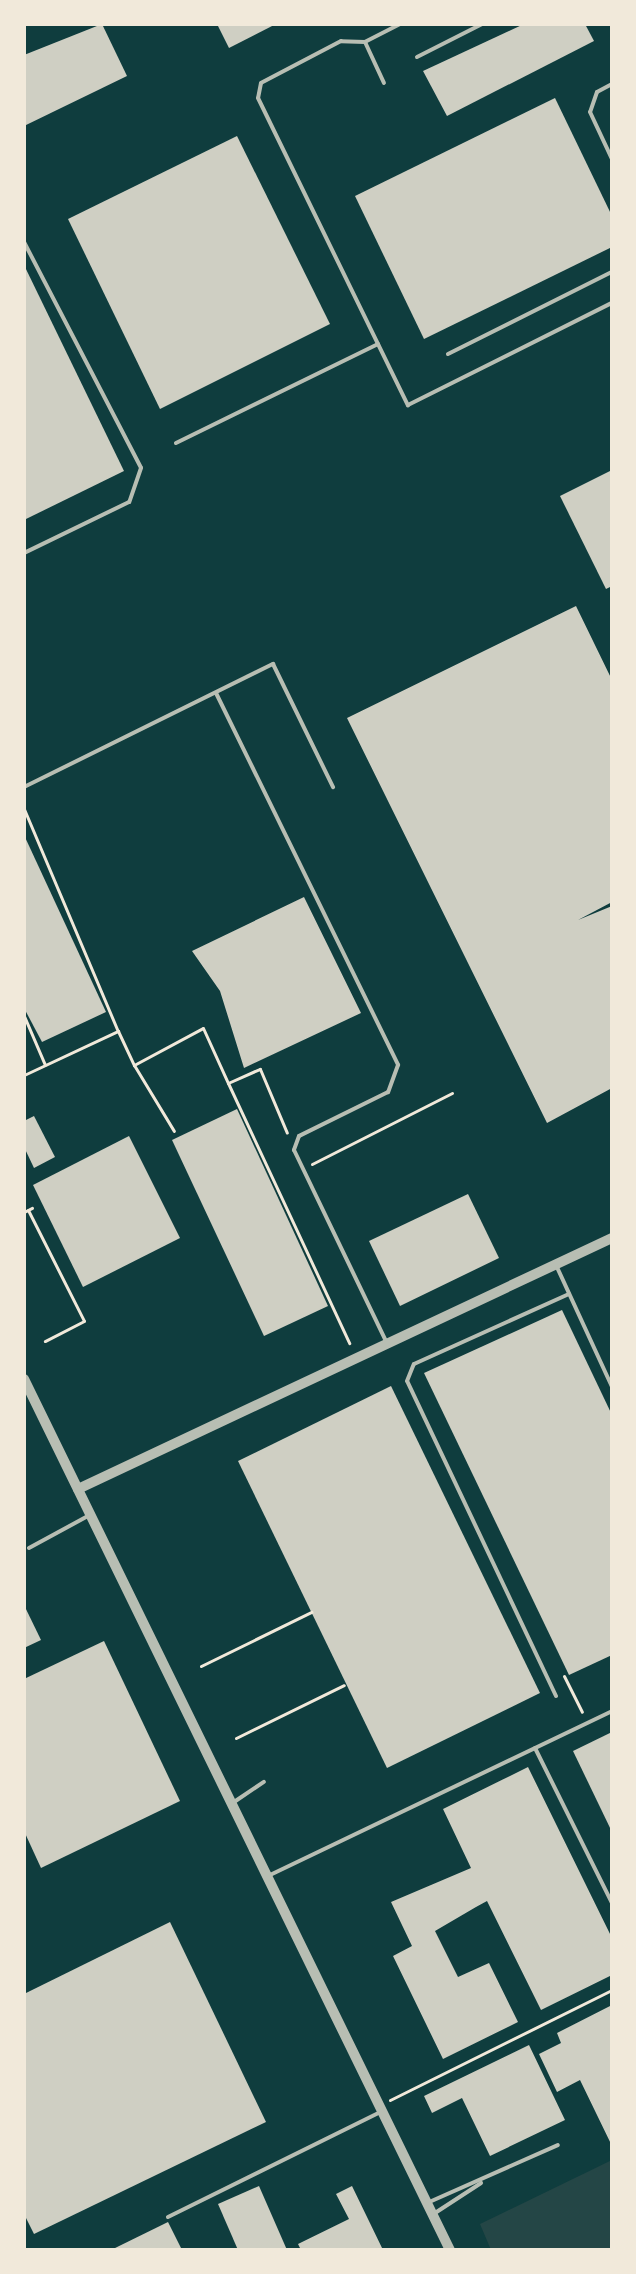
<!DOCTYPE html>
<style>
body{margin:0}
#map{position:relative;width:636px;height:2274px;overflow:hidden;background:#0f3d3e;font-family:"Roboto Serif",serif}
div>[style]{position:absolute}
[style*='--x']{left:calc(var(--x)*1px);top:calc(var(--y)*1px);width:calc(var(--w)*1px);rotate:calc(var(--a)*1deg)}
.green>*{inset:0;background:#244646}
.building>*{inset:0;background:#cfcfc3}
.path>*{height:3px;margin:-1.5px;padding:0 1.5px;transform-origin:1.5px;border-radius:1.5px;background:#f1e9da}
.service>*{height:4px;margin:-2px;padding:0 2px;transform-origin:2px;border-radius:2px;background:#b8beb3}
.tertiary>*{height:10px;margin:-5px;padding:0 5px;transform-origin:5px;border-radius:5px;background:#b8beb3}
span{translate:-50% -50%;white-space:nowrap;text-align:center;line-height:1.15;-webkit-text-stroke:7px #f1e9da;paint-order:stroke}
.frame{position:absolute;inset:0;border:26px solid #f1e9da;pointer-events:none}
</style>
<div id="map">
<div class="green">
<i style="clip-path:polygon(612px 2160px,612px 2250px,491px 2250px,480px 2224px)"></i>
</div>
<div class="building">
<i style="clip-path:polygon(102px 24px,127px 76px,24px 126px,24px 55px)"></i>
<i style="clip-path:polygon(217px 24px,276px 24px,229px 48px)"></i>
<i style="clip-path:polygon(524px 24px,585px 24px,594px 41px,447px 116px,423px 71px)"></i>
<i style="clip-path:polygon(555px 98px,612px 216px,612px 247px,424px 339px,355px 196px)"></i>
<i style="clip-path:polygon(237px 136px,330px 324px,160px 409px,68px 219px)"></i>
<i style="clip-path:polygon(24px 265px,124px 471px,24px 520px)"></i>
<i style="clip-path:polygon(612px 470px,612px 586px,606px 589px,560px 496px)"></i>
<i style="clip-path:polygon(576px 606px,612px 680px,612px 902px,578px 920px,612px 906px,612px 1088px,547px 1123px,347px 718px)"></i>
<i style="clip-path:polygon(24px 835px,106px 1012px,42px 1042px,24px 1008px)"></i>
<i style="clip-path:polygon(304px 897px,361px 1013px,244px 1068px,220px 991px,192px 951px)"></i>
<i style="clip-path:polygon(237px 1109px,328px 1306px,264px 1336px,172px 1140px)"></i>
<i style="clip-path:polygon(34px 1116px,55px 1157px,34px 1168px,24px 1147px,24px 1121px)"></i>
<i style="clip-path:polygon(129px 1136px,180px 1238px,83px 1287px,33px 1185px)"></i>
<i style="clip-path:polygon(468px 1194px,499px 1258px,400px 1306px,369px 1241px)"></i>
<i style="clip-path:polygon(562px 1310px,612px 1415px,612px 1655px,569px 1675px,424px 1373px)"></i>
<i style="clip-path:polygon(391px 1386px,540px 1693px,387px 1768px,238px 1461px)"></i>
<i style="clip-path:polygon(24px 1605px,41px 1640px,24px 1648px)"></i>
<i style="clip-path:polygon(104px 1641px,180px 1801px,41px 1868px,24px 1831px,24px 1679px)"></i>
<i style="clip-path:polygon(612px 1732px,612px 1832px,573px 1751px)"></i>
<i style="clip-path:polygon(528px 1767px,612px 1938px,612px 1975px,541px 2010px,487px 1901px,476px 1907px,435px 1931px,458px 1977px,489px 1963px,518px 2022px,443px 2059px,393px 1956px,412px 1946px,391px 1902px,471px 1868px,443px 1809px)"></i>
<i style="clip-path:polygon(170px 1922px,266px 2122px,34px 2234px,24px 2214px,24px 1994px)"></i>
<i style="clip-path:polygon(612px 2005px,612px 2146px,580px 2080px,557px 2092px,539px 2054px,561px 2043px,557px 2033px)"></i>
<i style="clip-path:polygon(529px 2045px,565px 2120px,490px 2156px,462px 2098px,432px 2113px,424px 2096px)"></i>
<i style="clip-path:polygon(259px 2186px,287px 2250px,238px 2250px,218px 2204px)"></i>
<i style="clip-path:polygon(352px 2186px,383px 2250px,301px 2250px,298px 2244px,349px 2219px,336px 2194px)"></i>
<i style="clip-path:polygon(168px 2222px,182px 2250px,111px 2250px)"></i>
</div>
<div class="path">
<i style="--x:24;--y:809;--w:241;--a:67.1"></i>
<i style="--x:24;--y:1016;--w:53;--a:66.8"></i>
<i style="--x:134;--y:1065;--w:77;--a:58.8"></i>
<i style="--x:24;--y:1075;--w:104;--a:-25.1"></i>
<i style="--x:118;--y:1031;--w:38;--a:65"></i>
<i style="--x:134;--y:1065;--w:78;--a:-28.2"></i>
<i style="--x:203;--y:1028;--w:60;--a:65.6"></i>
<i style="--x:228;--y:1083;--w:35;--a:-24"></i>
<i style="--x:260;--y:1069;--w:69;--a:67.1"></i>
<i style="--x:228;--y:1083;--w:287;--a:65"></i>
<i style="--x:312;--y:1164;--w:157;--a:-26.9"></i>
<i style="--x:28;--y:1210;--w:124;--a:63.2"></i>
<i style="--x:84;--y:1321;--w:44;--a:152.9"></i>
<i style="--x:24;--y:1212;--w:9;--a:-27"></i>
<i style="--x:201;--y:1666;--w:123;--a:-26.1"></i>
<i style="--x:564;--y:1676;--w:40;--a:63.4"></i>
<i style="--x:236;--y:1738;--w:120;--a:-26.1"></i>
<i style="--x:390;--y:2100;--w:248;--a:-26.4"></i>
</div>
<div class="service">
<i style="--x:400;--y:24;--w:39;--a:153"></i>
<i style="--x:365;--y:42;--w:24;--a:-178"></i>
<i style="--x:341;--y:41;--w:90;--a:152.3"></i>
<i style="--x:261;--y:83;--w:15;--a:101"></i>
<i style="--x:258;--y:98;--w:342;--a:64"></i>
<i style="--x:408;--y:405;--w:228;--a:-26.6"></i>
<i style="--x:365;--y:42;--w:45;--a:65.1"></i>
<i style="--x:417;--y:57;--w:73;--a:-26.9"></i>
<i style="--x:612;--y:84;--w:17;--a:152"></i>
<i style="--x:597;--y:92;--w:21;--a:109"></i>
<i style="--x:590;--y:112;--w:52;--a:64.9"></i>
<i style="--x:24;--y:242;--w:254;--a:62.6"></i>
<i style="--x:141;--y:468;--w:36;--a:109"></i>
<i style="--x:129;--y:502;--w:117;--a:154.1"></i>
<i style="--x:448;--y:354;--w:183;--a:-26.6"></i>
<i style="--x:176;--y:443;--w:225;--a:-26.1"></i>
<i style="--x:216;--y:693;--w:414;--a:63.9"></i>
<i style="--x:398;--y:1065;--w:29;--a:110"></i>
<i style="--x:388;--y:1092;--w:99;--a:153.7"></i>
<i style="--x:299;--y:1136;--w:15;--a:110"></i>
<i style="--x:294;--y:1150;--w:214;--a:64.3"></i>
<i style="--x:24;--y:787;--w:278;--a:-26.3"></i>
<i style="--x:273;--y:664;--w:137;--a:64"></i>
<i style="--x:556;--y:1265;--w:134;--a:65.3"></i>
<i style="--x:29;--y:1548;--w:67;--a:-28.5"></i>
<i style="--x:556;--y:1696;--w:348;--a:-115.3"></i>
<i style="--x:407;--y:1381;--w:18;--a:-68"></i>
<i style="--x:414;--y:1364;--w:170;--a:-24.3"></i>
<i style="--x:535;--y:1748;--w:173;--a:63.6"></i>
<i style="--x:234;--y:1802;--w:36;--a:-34"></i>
<i style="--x:270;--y:1875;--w:379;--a:-25.6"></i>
<i style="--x:427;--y:2203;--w:143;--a:-23.9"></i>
<i style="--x:435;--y:2213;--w:55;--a:-33.1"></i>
<i style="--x:168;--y:2217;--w:237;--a:-26.3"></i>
</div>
<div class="tertiary">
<i style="--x:24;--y:1379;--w:970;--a:63.94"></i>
<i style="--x:78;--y:1489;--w:590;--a:-25.18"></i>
</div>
<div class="frame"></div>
</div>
